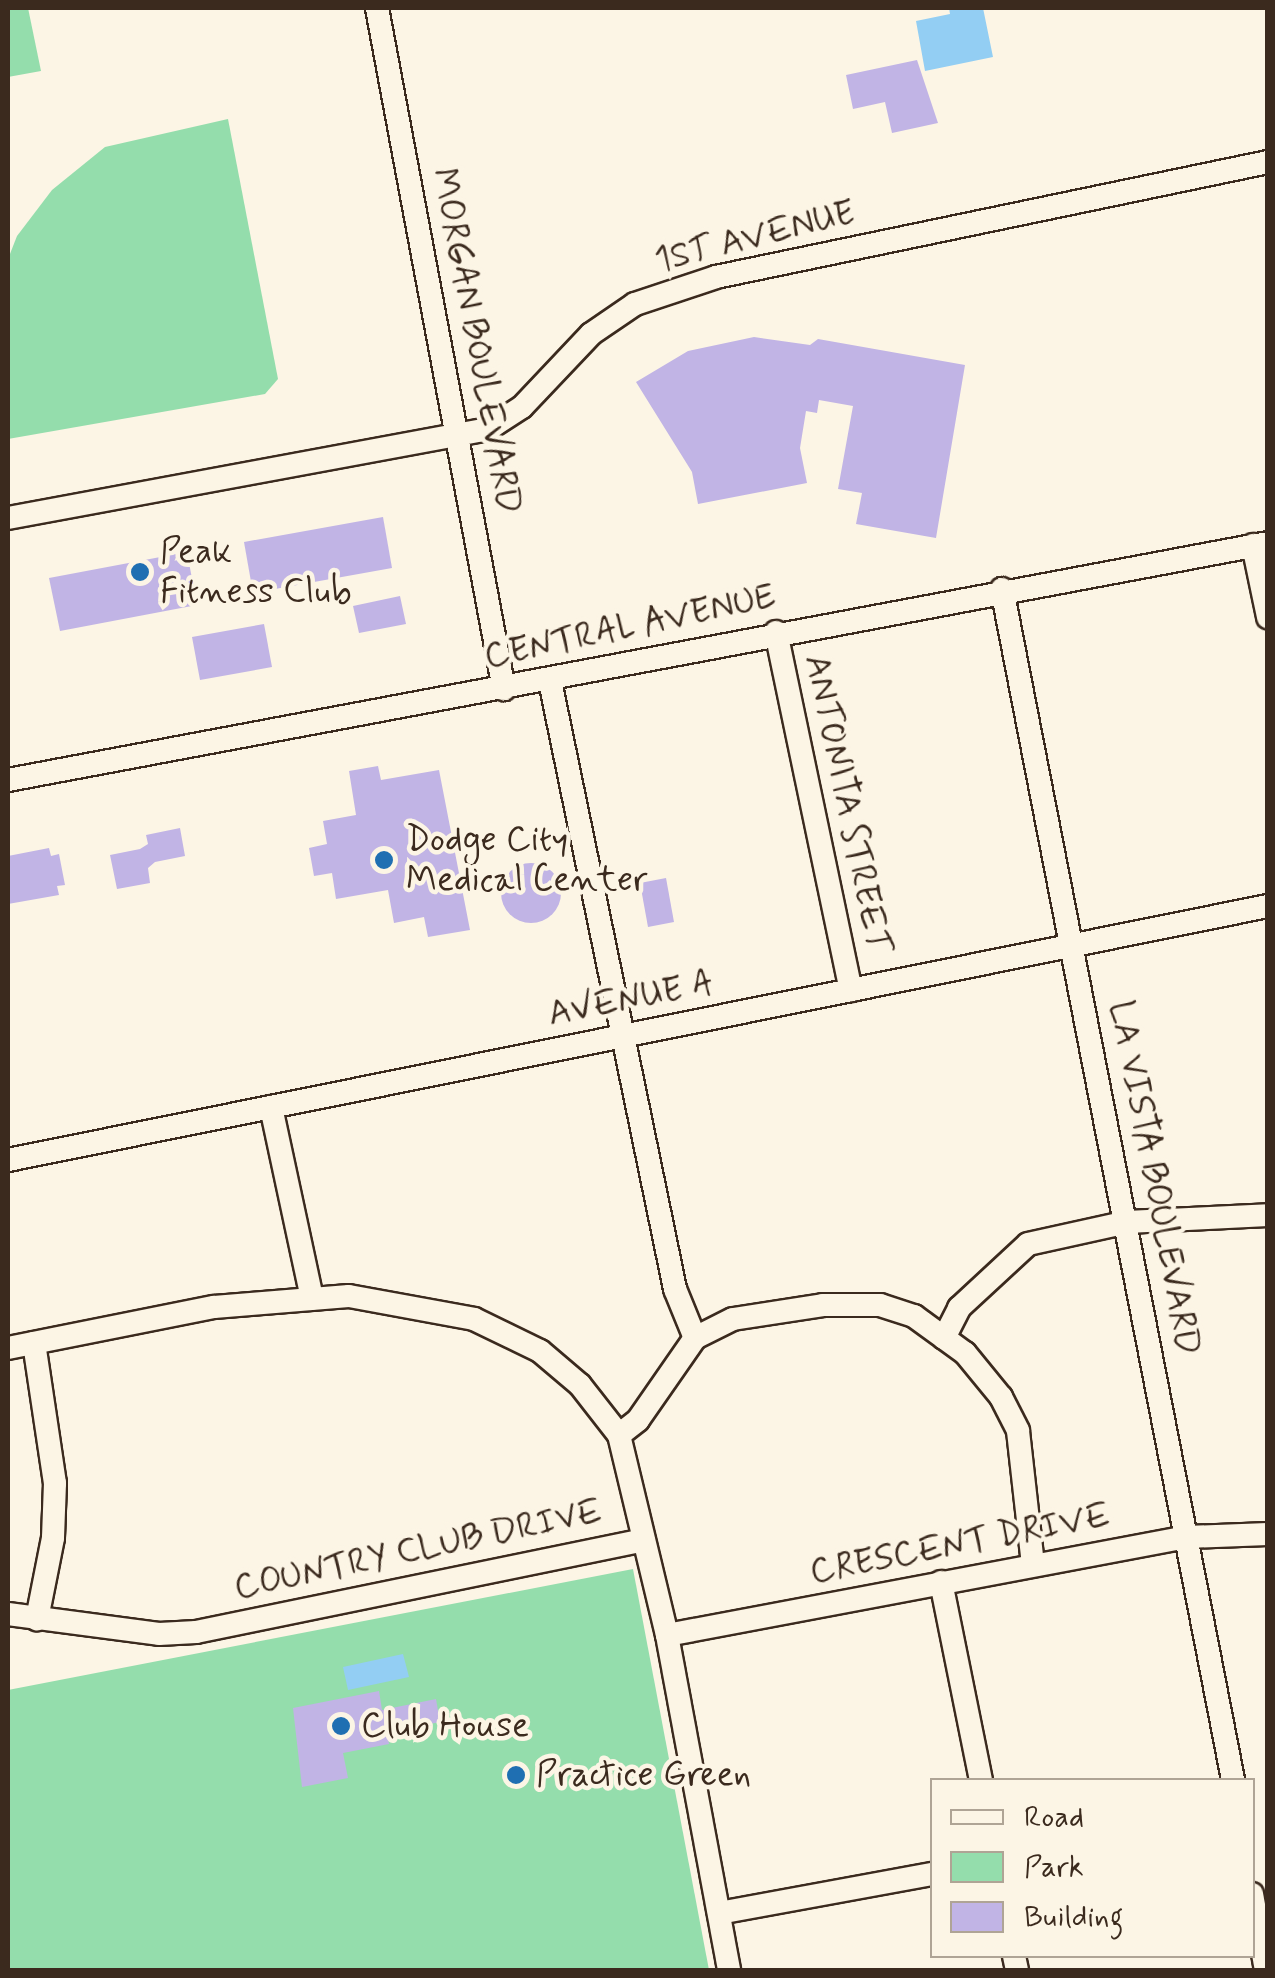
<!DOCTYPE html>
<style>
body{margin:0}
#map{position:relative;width:1275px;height:1978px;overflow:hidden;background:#fcf5e5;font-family:Mynerve,sans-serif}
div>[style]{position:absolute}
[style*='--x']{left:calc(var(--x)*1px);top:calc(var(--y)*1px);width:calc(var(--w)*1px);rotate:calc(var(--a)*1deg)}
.green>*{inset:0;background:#94ddac}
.water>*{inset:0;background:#93cef3}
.building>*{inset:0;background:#c1b4e5}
.round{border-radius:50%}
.roads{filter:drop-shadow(2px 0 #3b2a1e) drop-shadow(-2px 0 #3b2a1e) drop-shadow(0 2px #3b2a1e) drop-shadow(0 -2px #3b2a1e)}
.minor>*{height:22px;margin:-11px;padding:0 11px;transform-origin:11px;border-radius:11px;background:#fcf5e5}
.dots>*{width:28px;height:28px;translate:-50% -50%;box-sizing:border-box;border:5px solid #fcf5e5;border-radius:50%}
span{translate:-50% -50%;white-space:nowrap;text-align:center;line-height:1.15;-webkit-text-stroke:9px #fcf5e5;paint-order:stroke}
.street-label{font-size:35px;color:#3b2a1e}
.poi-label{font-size:35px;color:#3b2a1e}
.left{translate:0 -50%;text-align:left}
.frame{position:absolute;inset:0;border:10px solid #3b2a1e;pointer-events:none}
.legend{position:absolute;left:930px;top:1778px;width:325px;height:180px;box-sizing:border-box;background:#fcf5e5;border:2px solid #afa495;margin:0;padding:12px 18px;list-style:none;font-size:30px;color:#3b2a1e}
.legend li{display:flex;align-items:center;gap:20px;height:50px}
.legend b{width:50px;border:2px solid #afa495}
</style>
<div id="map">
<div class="green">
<i style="clip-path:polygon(8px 8px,28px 8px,41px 71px,8px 77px)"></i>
<i style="clip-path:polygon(228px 119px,278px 379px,265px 394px,8px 439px,8px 259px,17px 236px,52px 190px,105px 147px)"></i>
<i style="clip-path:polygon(633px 1569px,709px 1970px,8px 1970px,8px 1690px)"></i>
</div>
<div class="water">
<i style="clip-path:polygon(949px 8px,983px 8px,993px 57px,925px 71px,916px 21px,950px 14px)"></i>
<i style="clip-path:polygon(403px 1654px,409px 1677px,348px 1690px,343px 1667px)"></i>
</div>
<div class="building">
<i style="clip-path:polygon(917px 60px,938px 123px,892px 133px,885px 102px,853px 109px,846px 75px)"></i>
<i style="clip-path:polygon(754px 337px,810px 345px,818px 339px,965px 365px,936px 538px,856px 524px,862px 493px,838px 489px,853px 406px,819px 400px,817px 413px,806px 411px,800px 448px,807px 483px,698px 504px,692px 472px,636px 382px,688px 351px)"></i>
<i style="clip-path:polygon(383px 517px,392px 568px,253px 593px,244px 542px)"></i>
<i style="clip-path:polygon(187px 552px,197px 605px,60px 631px,49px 578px)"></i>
<i style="clip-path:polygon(400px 596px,406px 624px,359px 633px,353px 606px)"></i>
<i style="clip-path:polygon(264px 624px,272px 667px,200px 680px,192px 637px)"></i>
<i style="clip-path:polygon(378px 766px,381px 780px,439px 770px,470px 930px,428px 937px,424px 917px,394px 923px,388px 890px,336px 899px,332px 873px,314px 876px,309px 848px,327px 844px,323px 821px,356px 815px,349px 771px)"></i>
<i style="clip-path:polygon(180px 828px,185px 856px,155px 862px,148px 868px,150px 883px,117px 889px,110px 855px,140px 849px,148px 844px,146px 835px)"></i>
<i style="clip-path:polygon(49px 848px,51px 856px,59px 854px,65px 885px,57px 886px,59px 895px,8px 904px,8px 856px)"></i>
<i class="round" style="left:501px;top:863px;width:60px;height:60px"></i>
<i style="clip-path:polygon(666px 878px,674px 922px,648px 927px,640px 883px)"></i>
<i style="clip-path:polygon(379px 1691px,382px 1710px,436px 1699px,440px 1722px,387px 1732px,389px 1744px,343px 1753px,348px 1778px,302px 1787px,293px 1708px)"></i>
</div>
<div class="roads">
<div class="minor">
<i style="--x:377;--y:8;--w:693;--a:79.44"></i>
<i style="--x:8;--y:518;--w:488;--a:-10.5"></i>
<i style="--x:488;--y:429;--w:40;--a:-32.9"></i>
<i style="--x:522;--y:407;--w:100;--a:-46.6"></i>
<i style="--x:591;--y:334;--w:53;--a:-34.3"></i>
<i style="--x:635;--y:304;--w:85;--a:-18.4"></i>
<i style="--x:716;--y:277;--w:564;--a:-11.77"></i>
<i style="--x:1253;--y:545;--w:74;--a:78.2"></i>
<i style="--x:1002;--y:589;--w:1213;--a:79.02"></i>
<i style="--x:776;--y:632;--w:366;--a:78.2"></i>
<i style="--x:550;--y:681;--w:621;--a:78.38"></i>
<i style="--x:675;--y:1289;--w:53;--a:67.8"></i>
<i style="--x:8;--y:780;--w:1282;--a:-10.65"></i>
<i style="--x:271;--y:1107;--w:196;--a:77.9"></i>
<i style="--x:8;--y:1160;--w:1285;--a:-11.4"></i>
<i style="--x:695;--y:1338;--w:42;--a:-26.6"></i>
<i style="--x:733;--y:1319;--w:91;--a:-8.8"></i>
<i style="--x:823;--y:1305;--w:57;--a:0"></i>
<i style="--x:880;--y:1305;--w:36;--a:18"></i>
<i style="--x:914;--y:1316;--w:63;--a:36"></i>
<i style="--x:965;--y:1353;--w:57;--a:50.7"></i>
<i style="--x:1001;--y:1397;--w:38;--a:63"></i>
<i style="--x:1018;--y:1431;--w:135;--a:83.6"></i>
<i style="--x:944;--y:1338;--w:34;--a:-63"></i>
<i style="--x:959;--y:1308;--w:94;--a:-42.8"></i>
<i style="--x:1028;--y:1244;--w:101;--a:-12.5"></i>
<i style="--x:1127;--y:1222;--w:141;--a:-2.8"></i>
<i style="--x:34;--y:1343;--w:142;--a:81.5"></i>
<i style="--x:55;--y:1483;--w:55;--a:92.1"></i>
<i style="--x:53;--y:1538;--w:83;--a:101.2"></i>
<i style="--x:8;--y:1348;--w:210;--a:-11.3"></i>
<i style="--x:214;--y:1307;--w:135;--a:-4.7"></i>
<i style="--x:349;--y:1296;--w:127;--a:10.4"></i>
<i style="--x:474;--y:1319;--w:73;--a:25.9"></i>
<i style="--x:540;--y:1351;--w:52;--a:40.4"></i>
<i style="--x:580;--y:1385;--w:63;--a:52"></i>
<i style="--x:619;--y:1435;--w:206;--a:76.5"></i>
<i style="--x:667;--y:1635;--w:341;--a:79.5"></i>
<i style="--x:619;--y:1435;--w:24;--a:-38"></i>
<i style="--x:638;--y:1420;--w:100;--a:-55.2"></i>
<i style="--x:941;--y:1582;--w:202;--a:78.6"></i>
<i style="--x:8;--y:1614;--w:152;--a:7.5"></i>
<i style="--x:159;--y:1634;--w:37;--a:-3"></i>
<i style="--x:196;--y:1632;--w:457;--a:-11.6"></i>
<i style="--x:667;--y:1635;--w:529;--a:-10.67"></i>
<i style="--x:1187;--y:1537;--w:81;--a:-2.1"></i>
<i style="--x:1252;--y:1894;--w:77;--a:79.6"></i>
<i style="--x:719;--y:1913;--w:217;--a:-10.4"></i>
<i style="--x:1014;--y:1956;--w:14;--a:78"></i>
</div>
</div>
<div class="dots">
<i style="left:140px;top:572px;background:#1f6fb2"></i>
<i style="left:384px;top:860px;background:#1f6fb2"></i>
<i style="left:341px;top:1726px;background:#1f6fb2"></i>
<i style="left:516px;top:1775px;background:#1f6fb2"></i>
</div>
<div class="street-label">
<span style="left:755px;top:237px;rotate:-14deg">1ST AVENUE</span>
<span style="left:476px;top:341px;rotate:79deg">MORGAN BOULEVARD</span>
<span style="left:630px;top:627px;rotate:-12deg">CENTRAL AVENUE</span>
<span style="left:847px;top:804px;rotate:78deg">ANTONITA STREET</span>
<span style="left:631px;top:999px;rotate:-11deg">AVENUE A</span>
<span style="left:1154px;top:1178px;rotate:79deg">LA VISTA BOULEVARD</span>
<span style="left:960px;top:1544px;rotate:-11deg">CRESCENT DRIVE</span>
<span style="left:418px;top:1550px;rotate:-12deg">COUNTRY CLUB DRIVE</span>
</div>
<div class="poi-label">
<span class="left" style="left:160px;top:572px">Peak<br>Fitness Club</span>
<span class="left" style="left:406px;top:860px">Dodge City<br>Medical Center</span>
<span class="left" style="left:361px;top:1726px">Club House</span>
<span class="left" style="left:536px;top:1775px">Practice Green</span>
</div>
<div class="frame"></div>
<ul class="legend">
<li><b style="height:12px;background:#fcf5e5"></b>Road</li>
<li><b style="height:28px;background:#94ddac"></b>Park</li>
<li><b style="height:28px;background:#c1b4e5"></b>Building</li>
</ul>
</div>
